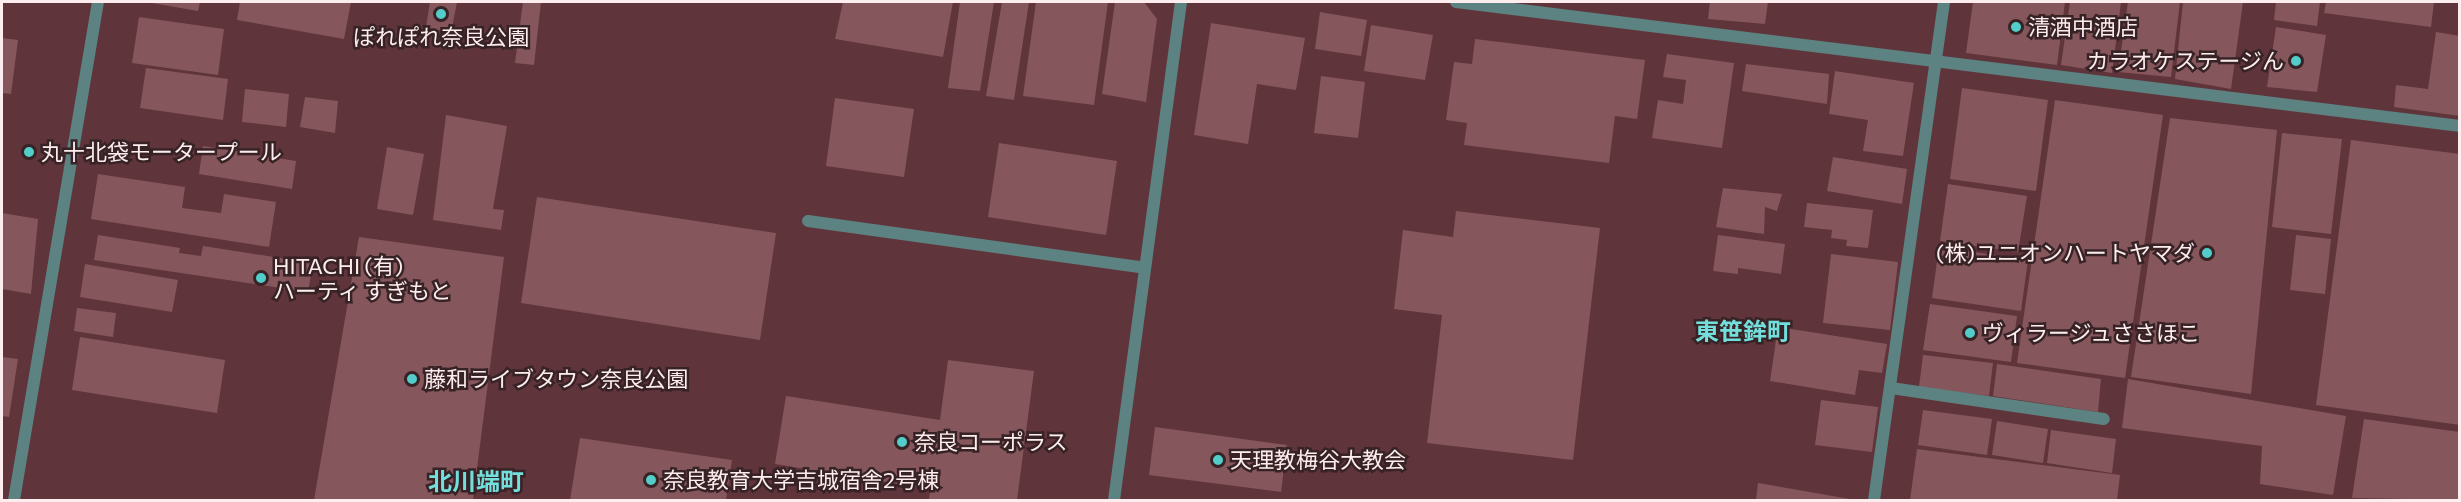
<!DOCTYPE html>
<meta charset="utf-8">
<style>
body{margin:0}
#map{position:relative;width:2461px;height:502px;overflow:hidden;background:#5f343a;font-family:Commissioner,"Noto Sans JP",sans-serif}
div>[style]{position:absolute}
[style*='--x']{left:calc(var(--x)*1px);top:calc(var(--y)*1px);width:calc(var(--w)*1px);rotate:calc(var(--a)*1deg)}
.building>*{inset:0;background:#85575c}
.service>*{height:12px;margin:-6px;padding:0 6px;transform-origin:6px;border-radius:6px;background:#5c8281}
.minor>*{height:12px;margin:-6px;padding:0 6px;transform-origin:6px;border-radius:6px;background:#5c8281}
.dots>*{width:16px;height:16px;translate:-50% -50%;box-sizing:border-box;border:3px solid #372325;border-radius:50%}
span{translate:-50% -50%;white-space:nowrap;text-align:center;line-height:1.15;-webkit-text-stroke:5px #372325;paint-order:stroke}
.poi-label{font-size:22px;color:#fdedee}
.left{translate:0 -50%;text-align:left}
.right{translate:-100% -50%;text-align:right}
.neighbourhood-label{font-size:24px;color:#73dfdc;font-weight:700}
.frame{position:absolute;inset:0;border:3px solid #fdedee;pointer-events:none}
</style>
<div id="map">
<div class="building">
<i style="clip-path:polygon(146px 2px,200px 2px,198px 11px)"></i>
<i style="clip-path:polygon(240px 2px,351px 2px,344px 39px,237px 20px)"></i>
<i style="clip-path:polygon(430px 2px,457px 2px,451px 33px,426px 27px)"></i>
<i style="clip-path:polygon(523px 2px,541px 2px,534px 65px,515px 63px)"></i>
<i style="clip-path:polygon(843px 2px,953px 2px,943px 57px,835px 39px)"></i>
<i style="clip-path:polygon(960px 2px,994px 2px,980px 91px,948px 88px)"></i>
<i style="clip-path:polygon(1002px 2px,1029px 2px,1014px 100px,986px 96px)"></i>
<i style="clip-path:polygon(1036px 2px,1108px 2px,1094px 105px,1023px 96px)"></i>
<i style="clip-path:polygon(1115px 2px,1144px 2px,1157px 19px,1146px 102px,1102px 94px)"></i>
<i style="clip-path:polygon(1710px 2px,1768px 2px,1765px 24px,1708px 19px)"></i>
<i style="clip-path:polygon(1973px 2px,2065px 2px,2057px 65px,1966px 53px)"></i>
<i style="clip-path:polygon(2070px 2px,2121px 2px,2112px 73px,2061px 65px)"></i>
<i style="clip-path:polygon(2128px 2px,2180px 2px,2171px 77px,2118px 72px)"></i>
<i style="clip-path:polygon(2183px 2px,2243px 2px,2231px 89px,2175px 79px)"></i>
<i style="clip-path:polygon(2276px 2px,2320px 2px,2317px 26px,2274px 20px)"></i>
<i style="clip-path:polygon(2326px 2px,2434px 2px,2431px 27px,2324px 13px)"></i>
<i style="clip-path:polygon(1320px 12px,1367px 20px,1361px 56px,1315px 49px)"></i>
<i style="clip-path:polygon(139px 17px,224px 29px,218px 75px,132px 63px)"></i>
<i style="clip-path:polygon(1211px 23px,1305px 38px,1296px 90px,1257px 84px,1248px 144px,1194px 135px)"></i>
<i style="clip-path:polygon(1371px 25px,1433px 35px,1425px 80px,1364px 71px)"></i>
<i style="clip-path:polygon(2276px 27px,2326px 35px,2317px 92px,2267px 87px)"></i>
<i style="clip-path:polygon(2436px 32px,2460px 36px,2460px 116px,2394px 107px,2396px 85px,2428px 89px)"></i>
<i style="clip-path:polygon(2px 38px,18px 40px,11px 94px,2px 93px)"></i>
<i style="clip-path:polygon(1475px 39px,1645px 60px,1637px 119px,1615px 116px,1609px 163px,1464px 145px,1467px 123px,1446px 120px,1454px 62px,1472px 64px)"></i>
<i style="clip-path:polygon(1667px 54px,1734px 63px,1722px 148px,1652px 138px,1658px 100px,1683px 104px,1686px 80px,1663px 77px)"></i>
<i style="clip-path:polygon(1746px 64px,1829px 74px,1827px 104px,1742px 91px)"></i>
<i style="clip-path:polygon(146px 68px,228px 79px,223px 120px,140px 108px)"></i>
<i style="clip-path:polygon(1835px 71px,1914px 83px,1903px 156px,1863px 151px,1868px 120px,1829px 114px)"></i>
<i style="clip-path:polygon(1321px 76px,1365px 82px,1358px 138px,1314px 133px)"></i>
<i style="clip-path:polygon(1962px 88px,2048px 100px,2036px 191px,1950px 179px)"></i>
<i style="clip-path:polygon(245px 89px,289px 94px,286px 127px,242px 122px)"></i>
<i style="clip-path:polygon(305px 97px,338px 101px,335px 133px,300px 127px)"></i>
<i style="clip-path:polygon(835px 98px,914px 109px,904px 177px,826px 166px)"></i>
<i style="clip-path:polygon(2055px 100px,2163px 115px,2125px 378px,2017px 363px)"></i>
<i style="clip-path:polygon(446px 115px,507px 126px,493px 209px,504px 210px,501px 230px,433px 220px)"></i>
<i style="clip-path:polygon(2170px 118px,2277px 130px,2251px 394px,2131px 377px)"></i>
<i style="clip-path:polygon(2282px 133px,2342px 139px,2331px 234px,2272px 227px)"></i>
<i style="clip-path:polygon(2351px 140px,2460px 154px,2460px 425px,2316px 405px)"></i>
<i style="clip-path:polygon(999px 143px,1117px 161px,1106px 235px,988px 217px)"></i>
<i style="clip-path:polygon(203px 146px,296px 161px,292px 189px,199px 174px)"></i>
<i style="clip-path:polygon(387px 147px,424px 154px,413px 215px,377px 209px)"></i>
<i style="clip-path:polygon(1833px 157px,1907px 169px,1902px 204px,1827px 191px)"></i>
<i style="clip-path:polygon(98px 174px,185px 187px,182px 208px,221px 213px,224px 194px,276px 202px,269px 247px,91px 219px)"></i>
<i style="clip-path:polygon(1948px 184px,2027px 196px,2018px 252px,1940px 241px)"></i>
<i style="clip-path:polygon(1723px 188px,1782px 194px,1777px 211px,1765px 207px,1764px 234px,1716px 227px)"></i>
<i style="clip-path:polygon(537px 197px,776px 233px,760px 340px,521px 303px)"></i>
<i style="clip-path:polygon(1807px 203px,1873px 210px,1868px 248px,1846px 246px,1847px 240px,1831px 238px,1832px 230px,1804px 227px)"></i>
<i style="clip-path:polygon(1456px 211px,1600px 228px,1573px 460px,1427px 443px,1442px 315px,1394px 309px,1403px 230px,1453px 237px)"></i>
<i style="clip-path:polygon(2px 213px,38px 219px,31px 294px,2px 289px)"></i>
<i style="clip-path:polygon(98px 235px,180px 248px,179px 253px,201px 256px,203px 246px,313px 263px,308px 292px,94px 260px)"></i>
<i style="clip-path:polygon(1718px 235px,1785px 244px,1781px 274px,1738px 268px,1738px 274px,1713px 271px)"></i>
<i style="clip-path:polygon(2296px 235px,2331px 239px,2325px 294px,2290px 290px)"></i>
<i style="clip-path:polygon(359px 237px,504px 257px,473px 500px,314px 500px)"></i>
<i style="clip-path:polygon(1939px 247px,2028px 260px,2021px 311px,1932px 298px)"></i>
<i style="clip-path:polygon(1831px 254px,1898px 262px,1890px 330px,1823px 323px)"></i>
<i style="clip-path:polygon(85px 264px,178px 280px,172px 312px,80px 297px)"></i>
<i style="clip-path:polygon(1930px 304px,2017px 316px,2011px 362px,1923px 350px)"></i>
<i style="clip-path:polygon(77px 308px,116px 313px,113px 337px,74px 331px)"></i>
<i style="clip-path:polygon(1778px 327px,1887px 344px,1882px 373px,1859px 370px,1855px 395px,1770px 381px)"></i>
<i style="clip-path:polygon(80px 337px,225px 360px,217px 413px,72px 390px)"></i>
<i style="clip-path:polygon(1923px 355px,1993px 363px,1989px 396px,1919px 387px)"></i>
<i style="clip-path:polygon(2px 357px,18px 359px,9px 417px,2px 416px)"></i>
<i style="clip-path:polygon(948px 360px,1034px 371px,1017px 500px,929px 500px,930px 489px,775px 464px,786px 396px,940px 420px)"></i>
<i style="clip-path:polygon(1997px 364px,2101px 379px,2098px 412px,1993px 396px)"></i>
<i style="clip-path:polygon(2128px 379px,2346px 416px,2333px 495px,2260px 484px,2262px 446px,2122px 428px)"></i>
<i style="clip-path:polygon(1821px 400px,1878px 407px,1872px 452px,1815px 445px)"></i>
<i style="clip-path:polygon(1923px 410px,1992px 419px,1987px 455px,1918px 445px)"></i>
<i style="clip-path:polygon(2364px 419px,2460px 432px,2460px 500px,2352px 498px)"></i>
<i style="clip-path:polygon(1997px 421px,2048px 429px,2043px 463px,1992px 455px)"></i>
<i style="clip-path:polygon(1155px 427px,1287px 445px,1281px 492px,1149px 475px)"></i>
<i style="clip-path:polygon(2051px 430px,2116px 439px,2112px 473px,2047px 463px)"></i>
<i style="clip-path:polygon(580px 438px,732px 460px,726px 500px,570px 500px)"></i>
<i style="clip-path:polygon(1917px 449px,2120px 475px,2117px 500px,1910px 500px)"></i>
<i style="clip-path:polygon(1758px 483px,1850px 499px,1850px 500px,1756px 500px)"></i>
</div>
<div class="service">
<i style="--x:1891;--y:388;--w:215;--a:8.3"></i>
</div>
<div class="minor">
<i style="--x:1456;--y:2;--w:1012;--a:7.04"></i>
<i style="--x:808;--y:221;--w:340;--a:7.9"></i>
<i style="--x:14;--y:500;--w:505;--a:-80.43"></i>
<i style="--x:1114;--y:500;--w:502;--a:-82.34"></i>
<i style="--x:1874;--y:500;--w:503;--a:-82"></i>
</div>
<div class="dots">
<i style="left:441px;top:14px;background:#53cdca"></i>
<i style="left:2016px;top:27px;background:#53cdca"></i>
<i style="left:2296px;top:61px;background:#53cdca"></i>
<i style="left:29px;top:152px;background:#53cdca"></i>
<i style="left:2207px;top:253px;background:#53cdca"></i>
<i style="left:261px;top:278px;background:#53cdca"></i>
<i style="left:1970px;top:333px;background:#53cdca"></i>
<i style="left:412px;top:379px;background:#53cdca"></i>
<i style="left:902px;top:442px;background:#53cdca"></i>
<i style="left:1218px;top:460px;background:#53cdca"></i>
<i style="left:651px;top:480px;background:#53cdca"></i>
</div>
<div class="poi-label">
<span class="left" style="left:2028px;top:27px">清酒中酒店</span>
<span style="left:441px;top:37px">ぽれぽれ奈良公園</span>
<span class="right" style="left:2284px;top:61px">カラオケステージん</span>
<span class="left" style="left:41px;top:152px">丸十北袋モータープール</span>
<span class="right" style="left:2195px;top:253px">(株)ユニオンハートヤマダ</span>
<span class="left" style="left:273px;top:278px">HITACHI (有)<br>ハーティ すぎもと</span>
<span class="left" style="left:1982px;top:333px">ヴィラージュささほこ</span>
<span class="left" style="left:424px;top:379px">藤和ライブタウン奈良公園</span>
<span class="left" style="left:914px;top:442px">奈良コーポラス</span>
<span class="left" style="left:1230px;top:460px">天理教梅谷大教会</span>
<span class="left" style="left:663px;top:480px">奈良教育大学吉城宿舎2号棟</span>
</div>
<div class="neighbourhood-label">
<span style="left:1743px;top:331px">東笹鉾町</span>
<span style="left:476px;top:481px">北川端町</span>
</div>
<div class="frame"></div>
</div>
